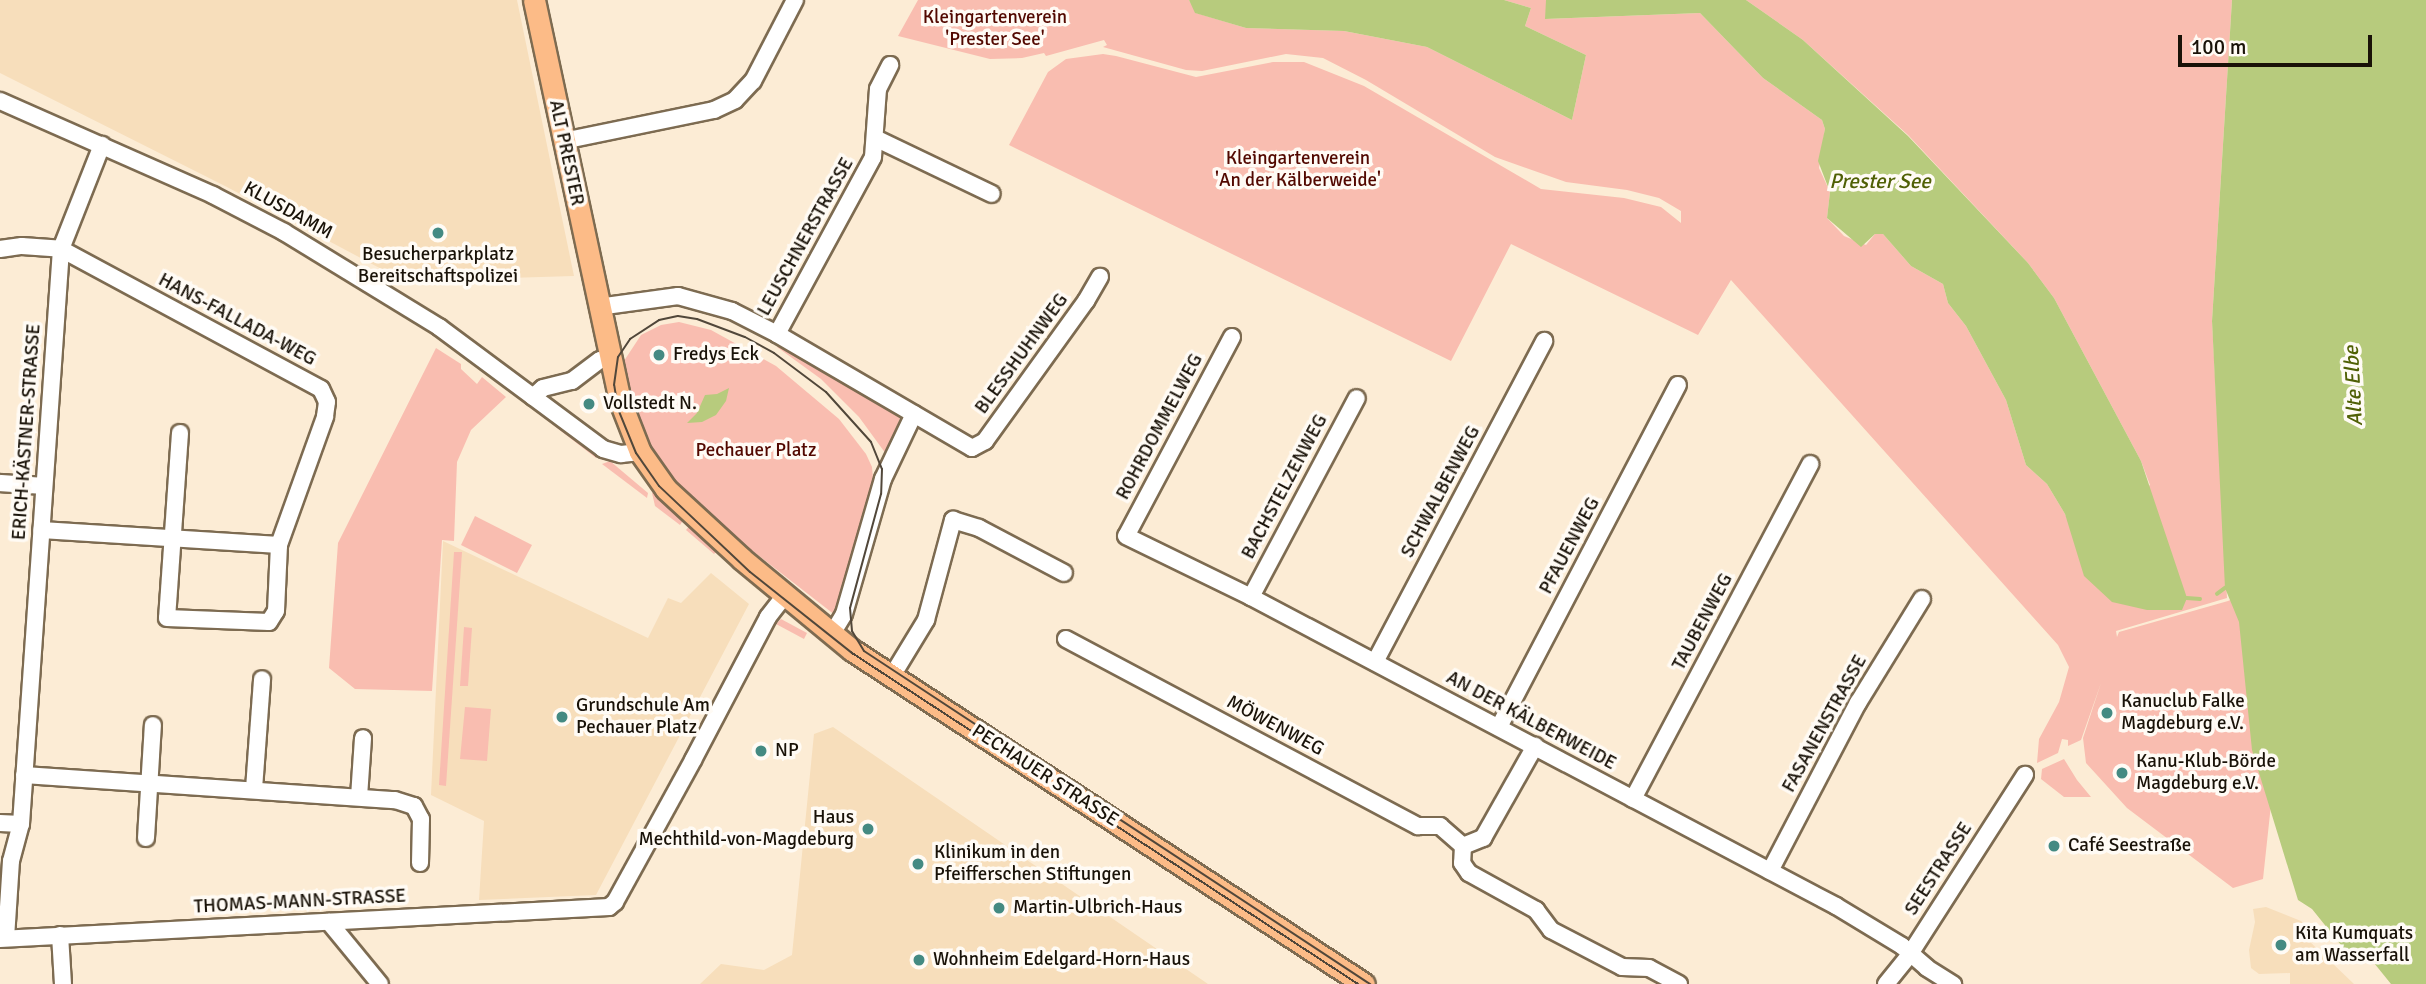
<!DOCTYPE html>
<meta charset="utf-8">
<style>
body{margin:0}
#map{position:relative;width:2426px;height:984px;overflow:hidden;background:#fcecd5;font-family:Signika,sans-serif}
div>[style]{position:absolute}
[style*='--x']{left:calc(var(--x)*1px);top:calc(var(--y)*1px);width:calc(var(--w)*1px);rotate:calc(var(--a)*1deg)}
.built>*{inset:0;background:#f7debb}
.green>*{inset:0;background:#f9bdb0}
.water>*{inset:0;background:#b7cb7d}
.stream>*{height:3.5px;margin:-1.75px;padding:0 1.75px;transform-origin:1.75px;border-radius:1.75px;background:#b7cb7d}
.roads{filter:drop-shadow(2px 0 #7d6b51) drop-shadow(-2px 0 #7d6b51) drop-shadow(0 2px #7d6b51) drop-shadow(0 -2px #7d6b51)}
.minor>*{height:16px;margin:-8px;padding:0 8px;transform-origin:8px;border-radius:8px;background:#fff}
.major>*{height:21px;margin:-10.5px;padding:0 10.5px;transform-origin:10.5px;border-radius:10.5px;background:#fcbb87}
.tram>*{height:2px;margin:-1px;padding:0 1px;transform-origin:1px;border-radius:1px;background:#51473a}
.dots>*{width:19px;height:19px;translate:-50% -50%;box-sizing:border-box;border:4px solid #fffbf5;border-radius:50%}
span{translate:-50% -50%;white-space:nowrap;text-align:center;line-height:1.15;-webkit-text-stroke:7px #fffbf5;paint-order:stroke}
.park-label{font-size:19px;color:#520800}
.street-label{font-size:19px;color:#191208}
.poi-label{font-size:19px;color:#191208}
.left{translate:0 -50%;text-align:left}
.right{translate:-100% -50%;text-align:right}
.water-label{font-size:21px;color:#506005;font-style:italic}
.scale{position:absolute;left:2178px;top:35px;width:194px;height:32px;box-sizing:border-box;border:4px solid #191208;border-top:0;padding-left:9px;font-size:21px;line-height:24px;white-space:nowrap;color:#191208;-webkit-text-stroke:5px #fffbf5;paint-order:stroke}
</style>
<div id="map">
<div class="built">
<i style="clip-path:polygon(0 0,517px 0,574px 276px,404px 281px,227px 187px,0 73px)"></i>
<i style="clip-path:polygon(443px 541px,648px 638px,668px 598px,681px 603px,711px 573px,749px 604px,596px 895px,479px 900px,484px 821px,431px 795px)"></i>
<i style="clip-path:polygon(833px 727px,1208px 984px,700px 984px,721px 964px,764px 970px,792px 955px,814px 734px)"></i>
<i style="clip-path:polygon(2266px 907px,2301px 921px,2309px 929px,2307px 939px,2354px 984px,2290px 984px,2290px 973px,2259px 974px,2251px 968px,2249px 950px,2255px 922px,2253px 909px)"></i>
</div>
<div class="green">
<i style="clip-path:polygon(918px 0,1189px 0,1196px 13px,1246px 28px,1344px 31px,1427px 47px,1572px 120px,1586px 55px,1525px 26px,1531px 8px,1504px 0,1546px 0,1546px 19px,1700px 13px,1763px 78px,1822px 120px,1825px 129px,1819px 168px,1830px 192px,1827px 218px,1844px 236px,1866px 245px,1875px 234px,1883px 234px,1911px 266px,1943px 284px,1948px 303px,1966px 326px,2006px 400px,2026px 465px,2047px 484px,2065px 514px,2076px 541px,2150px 485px,2141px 461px,2054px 298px,2028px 263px,1908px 135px,1803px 40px,1746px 0,2232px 0,2212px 321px,2227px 598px,2116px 631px,2117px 637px,2119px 632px,2228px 601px,2252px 590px,2273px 786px,2263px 879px,2233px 888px,2127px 808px,2086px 763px,2083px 738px,2101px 683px,2081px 740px,2068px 746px,2068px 740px,2062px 739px,2058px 753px,2037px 763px,2039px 739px,2059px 702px,2069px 667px,2058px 645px,1731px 280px,1698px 335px,1511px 244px,1451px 361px,1009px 145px,1048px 72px,1066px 59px,1103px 54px,1116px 56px,1196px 77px,1273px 62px,1304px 62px,1364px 86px,1541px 189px,1624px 198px,1661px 207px,1681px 223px,1681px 211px,1659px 198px,1627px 190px,1566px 182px,1495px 157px,1366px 80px,1323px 58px,1286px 54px,1202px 71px,1186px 70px,1103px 47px,1107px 45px,1104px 40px,1046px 56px,1044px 53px,1022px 58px,990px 59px,898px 36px)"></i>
<i style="clip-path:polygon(679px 322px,711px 330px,776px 366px,839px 419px,866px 454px,872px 467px,874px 490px,835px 615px,709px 517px,670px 475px,635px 421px,622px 364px,641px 335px,661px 325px)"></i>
<i style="clip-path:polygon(782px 345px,901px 416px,886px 454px,859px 417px,821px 379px,777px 347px)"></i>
<i style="clip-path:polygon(436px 348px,461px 364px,461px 369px,477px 384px,482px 377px,506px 397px,471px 430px,457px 462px,454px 541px,442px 540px,432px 691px,355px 689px,329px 668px,338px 543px)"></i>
<i style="clip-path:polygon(505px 385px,597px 453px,596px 458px,509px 391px)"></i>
<i style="clip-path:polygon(610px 461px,648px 493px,647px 498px,602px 464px)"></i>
<i style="clip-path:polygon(656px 492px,684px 519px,680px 525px,655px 506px,652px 493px)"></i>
<i style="clip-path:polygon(475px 516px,532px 545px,517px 573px,461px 545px)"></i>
<i style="clip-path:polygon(690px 525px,718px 550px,714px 554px,686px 530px)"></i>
<i style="clip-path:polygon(454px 552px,462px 552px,446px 786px,439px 785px)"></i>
<i style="clip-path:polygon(781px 619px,807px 633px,804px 639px,776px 624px)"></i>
<i style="clip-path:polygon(464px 627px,472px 628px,468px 686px,460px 686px)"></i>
<i style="clip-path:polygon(465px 707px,491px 709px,487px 761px,460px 759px)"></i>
<i style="clip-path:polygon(2064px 759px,2077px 780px,2091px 797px,2064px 797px,2041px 779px,2042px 769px)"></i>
</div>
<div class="water">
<i style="clip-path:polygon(1189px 0,1504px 0,1531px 8px,1525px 26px,1586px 55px,1572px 120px,1427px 47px,1344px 31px,1246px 28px,1195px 13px)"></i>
<i style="clip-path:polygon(1546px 0,1746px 0,1803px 40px,1908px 136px,2028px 263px,2054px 298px,2141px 461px,2187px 598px,2182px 610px,2147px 610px,2112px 602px,2084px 576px,2065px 514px,2047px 484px,2026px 465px,2006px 400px,1966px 326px,1948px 303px,1943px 284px,1911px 266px,1883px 234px,1875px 234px,1861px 247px,1827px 218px,1830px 192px,1818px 161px,1825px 129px,1822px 120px,1763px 78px,1700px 13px,1545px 19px)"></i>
<i style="clip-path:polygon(2232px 0,2426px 0,2426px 984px,2391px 984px,2370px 958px,2355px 956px,2345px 950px,2312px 909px,2298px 900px,2252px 750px,2239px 622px,2225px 588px,2212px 321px)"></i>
<i style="clip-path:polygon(729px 388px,726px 401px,716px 415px,702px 422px,687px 423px,697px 413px,705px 395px,717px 394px)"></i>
</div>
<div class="stream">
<i style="--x:2217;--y:594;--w:10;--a:-37"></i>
<i style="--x:2187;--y:598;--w:13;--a:4"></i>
</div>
<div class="roads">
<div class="minor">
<i style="--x:0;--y:101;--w:233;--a:23.8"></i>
<i style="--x:213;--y:195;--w:80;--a:27.5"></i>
<i style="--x:284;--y:232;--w:182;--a:31.5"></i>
<i style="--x:439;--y:327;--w:204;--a:36.6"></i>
<i style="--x:603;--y:449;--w:19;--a:16"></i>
<i style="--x:621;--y:454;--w:19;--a:-6"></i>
<i style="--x:877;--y:139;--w:127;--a:25.6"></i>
<i style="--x:563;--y:141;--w:154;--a:-11.6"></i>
<i style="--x:714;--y:110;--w:23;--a:-25"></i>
<i style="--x:735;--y:100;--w:26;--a:-47"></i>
<i style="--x:753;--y:81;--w:91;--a:-62.6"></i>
<i style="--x:0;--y:249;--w:22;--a:-8"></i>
<i style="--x:22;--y:246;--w:39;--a:4"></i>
<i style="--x:61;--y:249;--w:295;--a:28.3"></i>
<i style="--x:321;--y:389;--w:14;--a:65"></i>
<i style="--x:327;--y:402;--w:15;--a:98"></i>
<i style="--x:325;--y:417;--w:136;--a:109.8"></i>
<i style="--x:279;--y:545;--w:238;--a:-176.4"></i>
<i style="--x:598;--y:307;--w:81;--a:-7.8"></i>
<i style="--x:678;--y:296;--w:56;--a:15.5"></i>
<i style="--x:732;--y:311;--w:51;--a:27.1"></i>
<i style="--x:777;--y:334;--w:226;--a:30.3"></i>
<i style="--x:972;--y:448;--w:15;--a:-28"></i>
<i style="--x:985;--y:441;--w:173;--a:-54.2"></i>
<i style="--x:1086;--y:301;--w:28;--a:-60"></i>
<i style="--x:777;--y:334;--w:201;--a:-61.5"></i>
<i style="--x:873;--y:157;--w:68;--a:-85.8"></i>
<i style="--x:878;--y:89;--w:27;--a:-63"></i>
<i style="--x:1232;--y:337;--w:225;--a:118"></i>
<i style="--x:1126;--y:536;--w:139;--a:26"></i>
<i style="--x:1251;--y:597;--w:662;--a:27.84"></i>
<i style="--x:1836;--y:906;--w:77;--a:31.2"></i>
<i style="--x:1902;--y:946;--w:33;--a:41"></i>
<i style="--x:1927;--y:968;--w:31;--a:32"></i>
<i style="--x:533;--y:397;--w:13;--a:-42"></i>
<i style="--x:543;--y:388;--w:30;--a:-14"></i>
<i style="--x:572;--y:381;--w:35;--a:-37"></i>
<i style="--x:600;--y:360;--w:10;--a:-11"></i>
<i style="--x:180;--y:433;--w:185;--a:94"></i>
<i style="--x:167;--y:618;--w:102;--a:2.2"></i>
<i style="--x:269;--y:622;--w:13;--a:-58"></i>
<i style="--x:276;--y:611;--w:66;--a:-87.4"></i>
<i style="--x:0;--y:483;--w:44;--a:3.9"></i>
<i style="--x:1251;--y:597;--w:225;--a:-62"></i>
<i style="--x:832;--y:634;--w:23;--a:-59"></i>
<i style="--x:844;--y:614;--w:141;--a:-73.9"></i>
<i style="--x:883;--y:479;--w:72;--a:-64.5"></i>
<i style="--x:1066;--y:639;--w:399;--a:28"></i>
<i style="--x:1418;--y:826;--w:22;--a:0"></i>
<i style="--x:1440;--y:826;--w:30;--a:41"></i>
<i style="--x:1463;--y:846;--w:17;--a:93"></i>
<i style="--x:1462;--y:863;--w:12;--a:55"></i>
<i style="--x:1469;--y:873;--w:77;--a:28.9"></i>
<i style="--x:1536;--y:910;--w:25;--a:53"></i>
<i style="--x:1551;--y:930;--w:80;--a:27.5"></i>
<i style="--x:1622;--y:967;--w:27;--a:2"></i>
<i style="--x:1649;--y:968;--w:34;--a:28"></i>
<i style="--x:1375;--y:662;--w:363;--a:-62.2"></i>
<i style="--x:892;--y:676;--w:66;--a:-58.7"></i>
<i style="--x:926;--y:620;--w:104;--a:-74.9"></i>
<i style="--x:953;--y:520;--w:27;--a:17"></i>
<i style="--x:979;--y:528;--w:96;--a:27.9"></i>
<i style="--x:1499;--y:727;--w:386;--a:-62.4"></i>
<i style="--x:24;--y:775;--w:372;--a:3.9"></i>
<i style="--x:395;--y:800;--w:20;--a:18"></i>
<i style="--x:414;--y:806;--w:15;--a:62"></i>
<i style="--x:421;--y:819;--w:44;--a:91.3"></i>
<i style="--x:254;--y:789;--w:110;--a:-85.8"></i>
<i style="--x:359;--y:797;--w:59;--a:-86.1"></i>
<i style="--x:1633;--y:799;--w:379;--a:-62.1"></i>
<i style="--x:0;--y:823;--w:21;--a:3"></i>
<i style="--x:146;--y:838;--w:113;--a:-86.5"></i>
<i style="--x:1463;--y:846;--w:22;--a:-22"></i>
<i style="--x:1483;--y:838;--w:106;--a:-60.5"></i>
<i style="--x:1770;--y:871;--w:190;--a:-62.4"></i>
<i style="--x:1858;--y:703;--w:122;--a:-58.4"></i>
<i style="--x:329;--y:922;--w:80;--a:50.6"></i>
<i style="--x:60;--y:935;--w:49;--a:86.5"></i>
<i style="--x:6;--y:938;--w:77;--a:-86.3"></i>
<i style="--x:11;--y:861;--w:38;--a:-75"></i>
<i style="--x:21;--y:824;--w:576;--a:-86.02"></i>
<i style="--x:61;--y:249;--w:112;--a:-68.5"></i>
<i style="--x:0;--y:939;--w:610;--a:-3.01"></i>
<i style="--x:609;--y:907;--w:8;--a:-40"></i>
<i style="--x:615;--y:902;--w:162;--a:-61.2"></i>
<i style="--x:693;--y:760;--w:161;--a:-62.3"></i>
<i style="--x:768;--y:617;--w:28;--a:-52"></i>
<i style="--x:1886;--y:984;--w:38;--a:-51"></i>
<i style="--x:1910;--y:954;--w:213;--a:-57.3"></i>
</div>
<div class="major">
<i style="--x:534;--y:0;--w:410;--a:77.9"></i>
<i style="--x:620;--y:401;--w:55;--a:68.6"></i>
<i style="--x:640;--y:452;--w:45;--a:54.9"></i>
<i style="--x:666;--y:489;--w:103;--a:42.6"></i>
<i style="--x:742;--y:559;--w:143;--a:39.6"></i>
<i style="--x:852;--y:650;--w:611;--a:33.12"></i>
</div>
</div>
<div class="tram">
<i style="--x:1358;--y:984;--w:605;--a:-146.81"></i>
<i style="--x:852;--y:653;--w:130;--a:-141.5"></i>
<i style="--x:750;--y:572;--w:125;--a:-136.6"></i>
<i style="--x:659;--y:486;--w:40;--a:-124.9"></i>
<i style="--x:636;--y:453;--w:48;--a:-112.2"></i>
<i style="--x:618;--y:409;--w:24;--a:-99"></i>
<i style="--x:614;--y:385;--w:28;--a:-82"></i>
<i style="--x:618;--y:357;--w:22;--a:-56"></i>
<i style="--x:630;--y:339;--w:35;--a:-33"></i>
<i style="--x:659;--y:320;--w:19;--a:-12"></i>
<i style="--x:678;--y:316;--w:19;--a:9"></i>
<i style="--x:697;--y:319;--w:51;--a:20.6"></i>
<i style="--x:745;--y:337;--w:33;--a:29"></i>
<i style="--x:774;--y:353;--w:65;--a:36.9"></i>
<i style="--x:826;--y:392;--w:67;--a:48"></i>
<i style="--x:871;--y:442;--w:29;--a:68"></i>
<i style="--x:882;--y:469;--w:25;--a:92"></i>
<i style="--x:881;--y:494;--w:118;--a:105.2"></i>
<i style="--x:850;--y:608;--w:23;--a:85"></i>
<i style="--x:852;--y:631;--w:23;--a:59"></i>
<i style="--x:864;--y:651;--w:606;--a:33.35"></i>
</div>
<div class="dots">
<i style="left:438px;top:233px;background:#448a82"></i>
<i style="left:659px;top:355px;background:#448a82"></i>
<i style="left:589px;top:404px;background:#448a82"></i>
<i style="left:2107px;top:713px;background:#448a82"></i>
<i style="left:562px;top:717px;background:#448a82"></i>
<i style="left:761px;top:751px;background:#448a82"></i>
<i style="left:2122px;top:773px;background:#448a82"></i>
<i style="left:868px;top:829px;background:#448a82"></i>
<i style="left:2054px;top:846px;background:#448a82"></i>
<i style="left:918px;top:864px;background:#448a82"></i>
<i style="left:999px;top:908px;background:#448a82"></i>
<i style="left:2281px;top:945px;background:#448a82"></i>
<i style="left:919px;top:960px;background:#448a82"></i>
</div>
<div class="park-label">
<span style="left:995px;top:29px">Kleingartenverein<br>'Prester See'</span>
<span style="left:1298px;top:170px">Kleingartenverein<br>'An der Kälberweide'</span>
<span style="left:756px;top:451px">Pechauer Platz</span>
</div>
<div class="street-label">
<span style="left:566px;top:153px;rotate:78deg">ALT PRESTER</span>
<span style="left:288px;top:211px;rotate:29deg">KLUSDAMM</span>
<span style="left:806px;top:237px;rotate:-61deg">LEUSCHNERSTRASSE</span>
<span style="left:237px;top:320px;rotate:28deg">HANS-FALLADA-WEG</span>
<span style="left:1022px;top:354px;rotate:-54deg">BLESSHUHNWEG</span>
<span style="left:1160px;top:427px;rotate:-62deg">ROHRDOMMELWEG</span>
<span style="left:27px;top:432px;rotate:-86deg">ERICH-KÄSTNER-STRASSE</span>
<span style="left:1285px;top:487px;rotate:-62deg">BACHSTELZENWEG</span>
<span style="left:1441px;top:492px;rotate:-62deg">SCHWALBENWEG</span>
<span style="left:1570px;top:546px;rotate:-62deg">PFAUENWEG</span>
<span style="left:1703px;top:622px;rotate:-62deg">TAUBENWEG</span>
<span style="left:1531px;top:721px;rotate:28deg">AN DER KÄLBERWEIDE</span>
<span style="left:1825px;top:724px;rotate:-61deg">FASANENSTRASSE</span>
<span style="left:1275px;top:726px;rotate:28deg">MÖWENWEG</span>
<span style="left:1045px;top:776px;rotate:33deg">PECHAUER STRASSE</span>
<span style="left:1939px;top:869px;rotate:-57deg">SEESTRASSE</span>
<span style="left:300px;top:902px;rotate:-3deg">THOMAS-MANN-STRASSE</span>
</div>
<div class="poi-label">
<span style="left:438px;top:266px">Besucherparkplatz<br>Bereitschaftspolizei</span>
<span class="left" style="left:673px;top:355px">Fredys Eck</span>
<span class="left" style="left:603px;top:404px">Vollstedt N.</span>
<span class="left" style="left:2121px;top:713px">Kanuclub Falke<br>Magdeburg e.V.</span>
<span class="left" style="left:576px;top:717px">Grundschule Am<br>Pechauer Platz</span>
<span class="left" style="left:775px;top:751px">NP</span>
<span class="left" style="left:2136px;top:773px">Kanu-Klub-Börde<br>Magdeburg e.V.</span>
<span class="right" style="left:854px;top:829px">Haus<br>Mechthild-von-Magdeburg</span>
<span class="left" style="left:2068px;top:846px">Café Seestraße</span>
<span class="left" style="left:934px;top:864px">Klinikum in den<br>Pfeifferschen Stiftungen</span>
<span class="left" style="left:1013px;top:908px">Martin-Ulbrich-Haus</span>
<span class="left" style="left:2295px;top:945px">Kita Kumquats<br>am Wasserfall</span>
<span class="left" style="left:933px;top:960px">Wohnheim Edelgard-Horn-Haus</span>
</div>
<div class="water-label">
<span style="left:1880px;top:181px">Prester See</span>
<span style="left:2353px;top:386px;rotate:-93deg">Alte Elbe</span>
</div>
<div class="scale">100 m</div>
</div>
